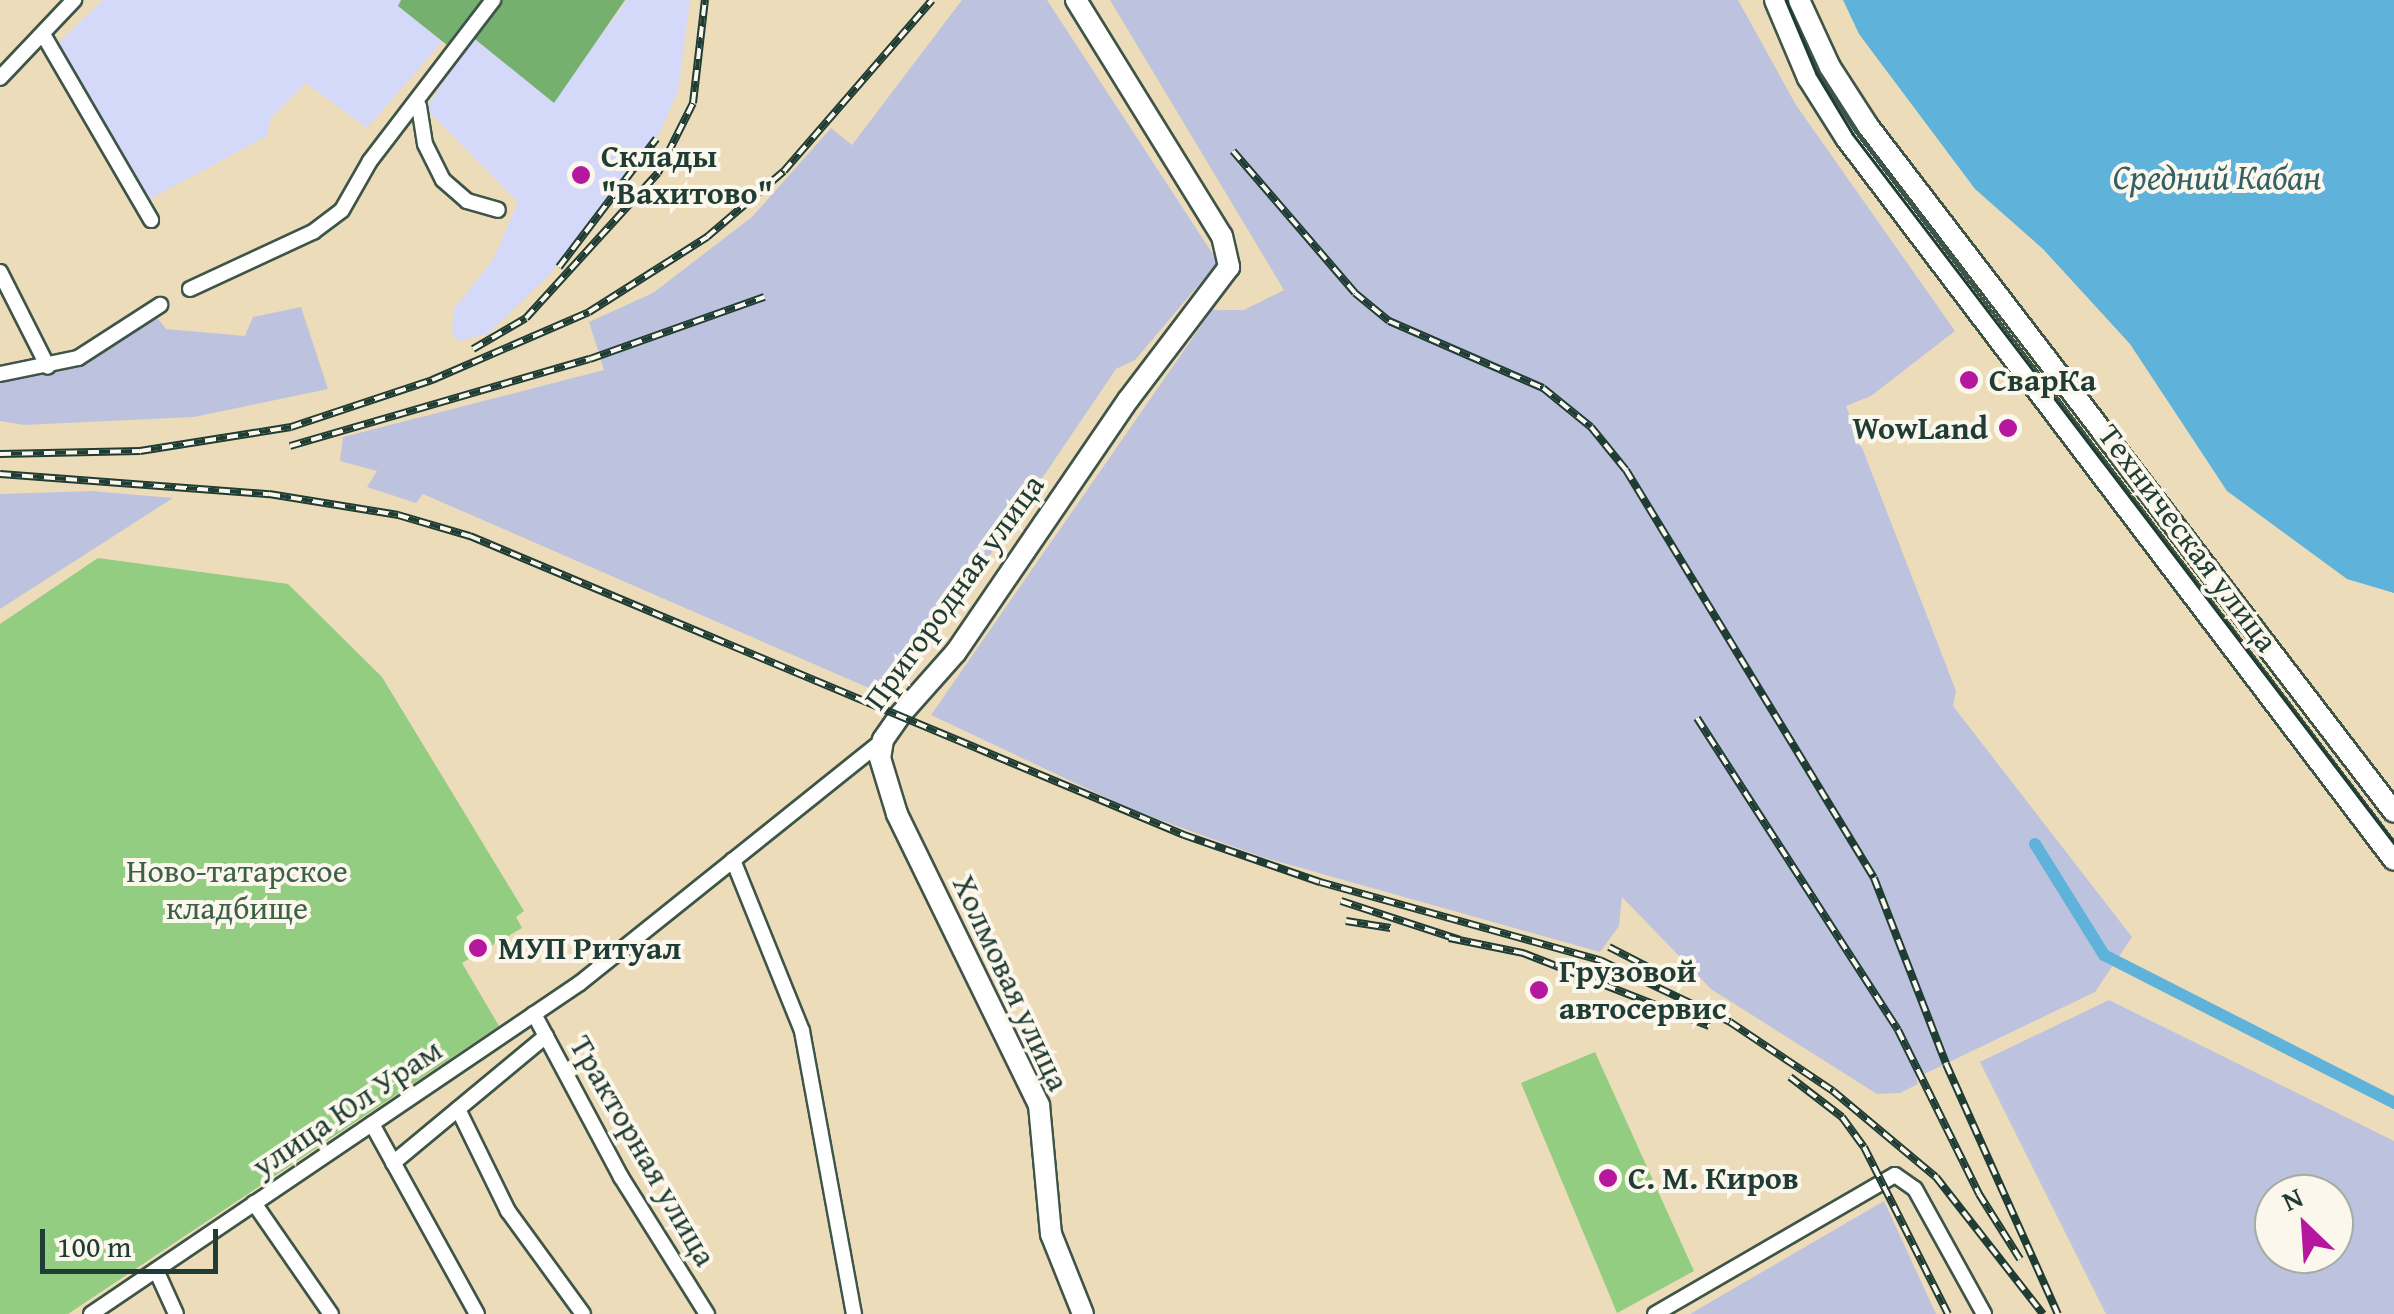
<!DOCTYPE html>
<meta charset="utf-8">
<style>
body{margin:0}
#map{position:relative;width:2394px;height:1314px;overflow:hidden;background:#eddcb9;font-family:"Gentium Book Plus",serif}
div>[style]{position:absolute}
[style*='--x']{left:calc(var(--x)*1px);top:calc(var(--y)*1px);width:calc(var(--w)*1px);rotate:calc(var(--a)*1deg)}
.built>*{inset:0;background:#d4d8f9}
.industrial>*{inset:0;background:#bdc3de}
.green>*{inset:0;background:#92cd81}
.forest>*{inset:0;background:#75b06f}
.water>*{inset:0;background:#5fb2da}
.canal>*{height:12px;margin:-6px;padding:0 6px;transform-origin:6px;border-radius:6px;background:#5fb2da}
.roads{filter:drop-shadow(2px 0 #3e5548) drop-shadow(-2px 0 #3e5548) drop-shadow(0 2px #3e5548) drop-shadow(0 -2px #3e5548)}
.street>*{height:14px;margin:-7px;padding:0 7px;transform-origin:7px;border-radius:7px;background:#fff}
.secondary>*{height:20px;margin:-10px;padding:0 10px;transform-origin:10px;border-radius:10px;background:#fff}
.tram>*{height:2.5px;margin:-1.25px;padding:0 1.25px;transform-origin:1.25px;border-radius:1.25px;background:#1f3d34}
.rail>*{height:8px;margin-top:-4px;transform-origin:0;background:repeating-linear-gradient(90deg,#fbf7ec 0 11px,#1f3d34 0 22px);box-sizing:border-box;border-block:2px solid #1f3d34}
.dots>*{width:28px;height:28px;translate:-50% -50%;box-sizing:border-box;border:5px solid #fbf7ec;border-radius:50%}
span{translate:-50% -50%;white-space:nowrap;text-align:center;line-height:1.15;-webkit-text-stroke:8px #fbf7ec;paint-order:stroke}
.poi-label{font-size:32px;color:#1f3d34;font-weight:700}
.left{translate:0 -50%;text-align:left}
.right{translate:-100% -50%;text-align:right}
.street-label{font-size:32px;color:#1f3d34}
.park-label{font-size:32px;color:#3c6147}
.water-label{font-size:35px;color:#326066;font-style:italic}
.north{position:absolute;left:2254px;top:1174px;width:100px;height:100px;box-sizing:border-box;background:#fbf7ec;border:2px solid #a3ada2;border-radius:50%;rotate:335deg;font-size:28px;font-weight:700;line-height:40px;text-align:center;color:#1f3d34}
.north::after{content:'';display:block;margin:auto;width:35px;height:45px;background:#b5179e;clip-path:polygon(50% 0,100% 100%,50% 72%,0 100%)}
.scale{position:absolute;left:40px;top:1229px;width:178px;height:45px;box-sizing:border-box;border:5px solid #1f3d34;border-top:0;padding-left:12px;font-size:30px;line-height:35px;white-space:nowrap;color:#1f3d34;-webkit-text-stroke:8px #fbf7ec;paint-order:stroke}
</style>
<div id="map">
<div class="built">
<i style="clip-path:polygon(103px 0,409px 0,448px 35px,367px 128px,306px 83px,271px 118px,267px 136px,148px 200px,55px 46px)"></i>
<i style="clip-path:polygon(627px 0,690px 0,678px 91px,660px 132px,551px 273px,488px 334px,458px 341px,452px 333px,454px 309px,493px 260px,518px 202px,426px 109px,474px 33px,559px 91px)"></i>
</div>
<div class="industrial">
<i style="clip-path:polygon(962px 0,1047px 0,1218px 262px,1135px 360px,1116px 369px,896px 694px,885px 695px,423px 494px,416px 503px,367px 487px,377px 471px,340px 461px,343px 437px,604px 370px,589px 322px,653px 293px,752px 217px,831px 128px,852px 145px)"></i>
<i style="clip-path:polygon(1110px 0,1738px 0,1796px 105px,1955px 331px,1871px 396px,1846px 406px,1956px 691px,1953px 706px,2132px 937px,2095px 992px,1916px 1078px,1918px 1084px,1900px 1093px,1877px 1094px,1711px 989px,1622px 897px,1619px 926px,1600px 952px,1262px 857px,1130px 809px,931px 715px,1212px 310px,1244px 310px,1284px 290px)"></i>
<i style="clip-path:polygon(301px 307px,328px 389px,194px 417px,24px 425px,0 421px,0 380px,70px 367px,155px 315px,166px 329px,245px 336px,253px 317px)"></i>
<i style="clip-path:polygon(91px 491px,173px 498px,0 609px,0 494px)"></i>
<i style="clip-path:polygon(evenodd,2109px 1000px,2394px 1141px,2394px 1314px,2106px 1314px,1980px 1062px,2109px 1000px,2274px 1194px,2334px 1194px,2334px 1254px,2274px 1254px,2274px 1194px)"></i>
<i style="clip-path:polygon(1884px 1201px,1936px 1314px,1690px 1314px)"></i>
</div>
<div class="green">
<i style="clip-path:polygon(98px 558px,288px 584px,382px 677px,524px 911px,516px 917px,522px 928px,462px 963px,499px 1026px,68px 1314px,0 1314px,0 624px)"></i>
<i style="clip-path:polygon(1595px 1052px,1694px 1271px,1617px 1313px,1521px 1083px)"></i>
</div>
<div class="forest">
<i style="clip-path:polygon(401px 0,625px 0,554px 103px,460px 27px,447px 45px,398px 6px)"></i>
</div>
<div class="water">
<i style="clip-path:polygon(1843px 0,2394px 0,2394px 593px,2347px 579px,2227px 491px,2130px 344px,2043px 249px,1975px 189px,1859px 34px)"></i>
</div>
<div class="canal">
<i style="--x:2035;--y:844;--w:131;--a:58.1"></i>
<i style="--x:2104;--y:955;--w:326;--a:27"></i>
</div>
<div class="roads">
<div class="street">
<i style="--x:44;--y:36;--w:213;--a:59.8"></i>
<i style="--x:0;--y:78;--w:108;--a:-46.5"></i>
<i style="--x:419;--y:106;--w:38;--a:81"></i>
<i style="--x:425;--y:144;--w:40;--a:63.4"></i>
<i style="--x:443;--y:180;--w:32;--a:41"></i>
<i style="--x:467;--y:201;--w:32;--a:16"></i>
<i style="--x:0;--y:272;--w:106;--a:63.2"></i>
<i style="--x:190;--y:289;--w:136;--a:-24.9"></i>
<i style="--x:313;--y:232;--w:36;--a:-37"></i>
<i style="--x:342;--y:210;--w:56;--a:-60.3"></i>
<i style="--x:370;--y:161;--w:203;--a:-52.6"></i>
<i style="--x:0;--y:374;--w:80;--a:-11.6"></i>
<i style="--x:78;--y:358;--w:98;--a:-32.9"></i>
<i style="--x:733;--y:860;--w:184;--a:68"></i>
<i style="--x:802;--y:1031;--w:288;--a:79.6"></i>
<i style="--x:534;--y:1014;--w:185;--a:61.9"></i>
<i style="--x:621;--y:1177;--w:162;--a:57.9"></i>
<i style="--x:458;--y:1109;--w:114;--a:63.9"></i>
<i style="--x:508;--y:1211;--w:127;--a:53.9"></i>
<i style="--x:372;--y:1124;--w:217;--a:61.1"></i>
<i style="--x:393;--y:1163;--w:199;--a:-39.7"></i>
<i style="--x:254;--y:1203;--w:135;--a:55.3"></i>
<i style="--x:156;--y:1270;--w:48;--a:65.6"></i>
<i style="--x:91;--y:1314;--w:590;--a:-34.09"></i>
<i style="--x:580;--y:983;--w:388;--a:-38.7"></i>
<i style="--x:1655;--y:1314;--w:277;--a:-30.1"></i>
<i style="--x:1895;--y:1175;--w:24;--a:35"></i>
<i style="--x:1915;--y:1189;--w:143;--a:61.1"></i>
</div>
<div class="secondary">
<i style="--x:1076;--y:0;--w:278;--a:58.3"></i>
<i style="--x:1222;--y:236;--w:32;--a:77"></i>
<i style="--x:1229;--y:267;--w:167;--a:127.2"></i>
<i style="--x:1128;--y:400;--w:305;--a:124.3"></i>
<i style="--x:956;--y:652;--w:83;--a:131.6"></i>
<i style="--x:901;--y:714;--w:32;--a:125"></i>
<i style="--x:883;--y:740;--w:18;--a:99"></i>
<i style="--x:880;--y:758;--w:59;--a:73.1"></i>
<i style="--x:897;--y:814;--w:324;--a:64"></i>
<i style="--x:1039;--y:1105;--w:130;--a:84.7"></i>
<i style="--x:1051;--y:1234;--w:86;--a:68.2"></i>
<i style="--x:1775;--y:0;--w:85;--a:67.1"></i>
<i style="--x:1808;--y:78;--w:71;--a:57.7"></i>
<i style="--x:1846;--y:138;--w:906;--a:52.8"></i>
<i style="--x:1799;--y:0;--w:74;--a:65.2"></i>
<i style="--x:1830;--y:67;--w:70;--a:57.2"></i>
<i style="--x:1868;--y:126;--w:864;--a:52.52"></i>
</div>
</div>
<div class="tram">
<i style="--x:1786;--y:0;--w:80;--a:67.3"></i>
<i style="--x:1817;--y:74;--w:70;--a:59"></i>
<i style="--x:1853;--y:134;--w:892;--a:52.65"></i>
</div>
<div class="rail">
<i style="--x:1233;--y:151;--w:187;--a:49.3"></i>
<i style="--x:1355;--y:293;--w:44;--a:39.5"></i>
<i style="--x:1389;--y:321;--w:168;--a:23.5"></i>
<i style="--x:1543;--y:388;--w:62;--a:39.1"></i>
<i style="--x:1591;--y:427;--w:55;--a:50.9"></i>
<i style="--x:1626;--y:470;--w:477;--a:58.7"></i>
<i style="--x:1874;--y:878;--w:199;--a:68.8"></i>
<i style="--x:1946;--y:1064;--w:274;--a:65.9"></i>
<i style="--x:559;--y:267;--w:161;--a:-52.8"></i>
<i style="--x:473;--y:349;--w:61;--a:-30.3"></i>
<i style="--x:526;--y:318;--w:196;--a:-47.7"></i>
<i style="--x:658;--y:173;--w:78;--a:-63.4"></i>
<i style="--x:693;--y:103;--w:104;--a:-83.4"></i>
<i style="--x:290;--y:446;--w:312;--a:-16.2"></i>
<i style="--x:590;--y:359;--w:185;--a:-19.6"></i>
<i style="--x:0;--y:454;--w:140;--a:-1.2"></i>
<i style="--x:140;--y:451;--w:153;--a:-9"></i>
<i style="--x:291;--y:427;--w:149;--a:-18.4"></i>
<i style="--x:432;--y:380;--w:171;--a:-23.4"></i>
<i style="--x:589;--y:312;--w:140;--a:-32.4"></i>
<i style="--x:707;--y:237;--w:101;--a:-40.6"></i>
<i style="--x:784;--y:171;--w:226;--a:-49.1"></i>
<i style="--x:0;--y:474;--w:270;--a:4.3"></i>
<i style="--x:269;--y:494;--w:131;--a:9.2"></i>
<i style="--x:398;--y:515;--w:75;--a:16.3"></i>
<i style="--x:470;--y:536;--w:774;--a:22.72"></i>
<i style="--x:1184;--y:835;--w:144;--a:19.1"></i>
<i style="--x:1320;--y:882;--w:291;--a:15.6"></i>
<i style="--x:1600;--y:960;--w:144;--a:25.5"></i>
<i style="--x:1730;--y:1022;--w:124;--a:33.8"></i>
<i style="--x:1833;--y:1091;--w:134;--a:39.9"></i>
<i style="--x:1936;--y:1177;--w:174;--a:52"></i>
<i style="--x:1697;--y:718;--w:371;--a:57.2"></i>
<i style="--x:1898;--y:1030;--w:183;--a:63.7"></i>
<i style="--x:1979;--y:1194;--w:77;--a:57.8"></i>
<i style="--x:1341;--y:901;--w:125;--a:18.1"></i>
<i style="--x:1346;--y:921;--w:45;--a:9"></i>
<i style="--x:1449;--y:938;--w:76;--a:11.5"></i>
<i style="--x:1523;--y:953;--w:200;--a:21.4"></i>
<i style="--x:1609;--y:947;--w:51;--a:27.1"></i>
<i style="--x:1790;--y:1077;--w:66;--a:37.6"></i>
<i style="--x:1842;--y:1117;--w:37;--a:54"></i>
<i style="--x:1864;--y:1147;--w:187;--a:63.3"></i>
</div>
<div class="dots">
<i style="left:581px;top:175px;background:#b5179e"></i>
<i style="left:1969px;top:380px;background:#b5179e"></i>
<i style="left:2008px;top:428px;background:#b5179e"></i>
<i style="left:478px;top:948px;background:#b5179e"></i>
<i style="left:1539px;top:990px;background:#b5179e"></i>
<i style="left:1608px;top:1178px;background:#b5179e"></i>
</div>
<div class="poi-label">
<span class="left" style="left:601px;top:175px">Склады<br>"Вахитово"</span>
<span class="left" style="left:1989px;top:380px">СварКа</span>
<span class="right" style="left:1988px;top:428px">WowLand</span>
<span class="left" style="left:498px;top:948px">МУП Ритуал</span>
<span class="left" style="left:1559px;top:990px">Грузовой<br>автосервис</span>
<span class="left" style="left:1628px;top:1178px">С. М. Киров</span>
</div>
<div class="street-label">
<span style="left:2188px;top:538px;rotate:53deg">Техническая улица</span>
<span style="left:954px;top:592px;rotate:-54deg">Пригородная улица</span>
<span style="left:1011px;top:983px;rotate:65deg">Холмовая улица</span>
<span style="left:347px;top:1108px;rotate:-34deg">улица Юл Урам</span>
<span style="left:643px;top:1151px;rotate:60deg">Тракторная улица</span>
</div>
<div class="park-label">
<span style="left:237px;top:890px">Ново-татарское<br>кладбище</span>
</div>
<div class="water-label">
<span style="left:2217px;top:177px">Средний Кабан</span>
</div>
<div class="north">N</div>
<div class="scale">100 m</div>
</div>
